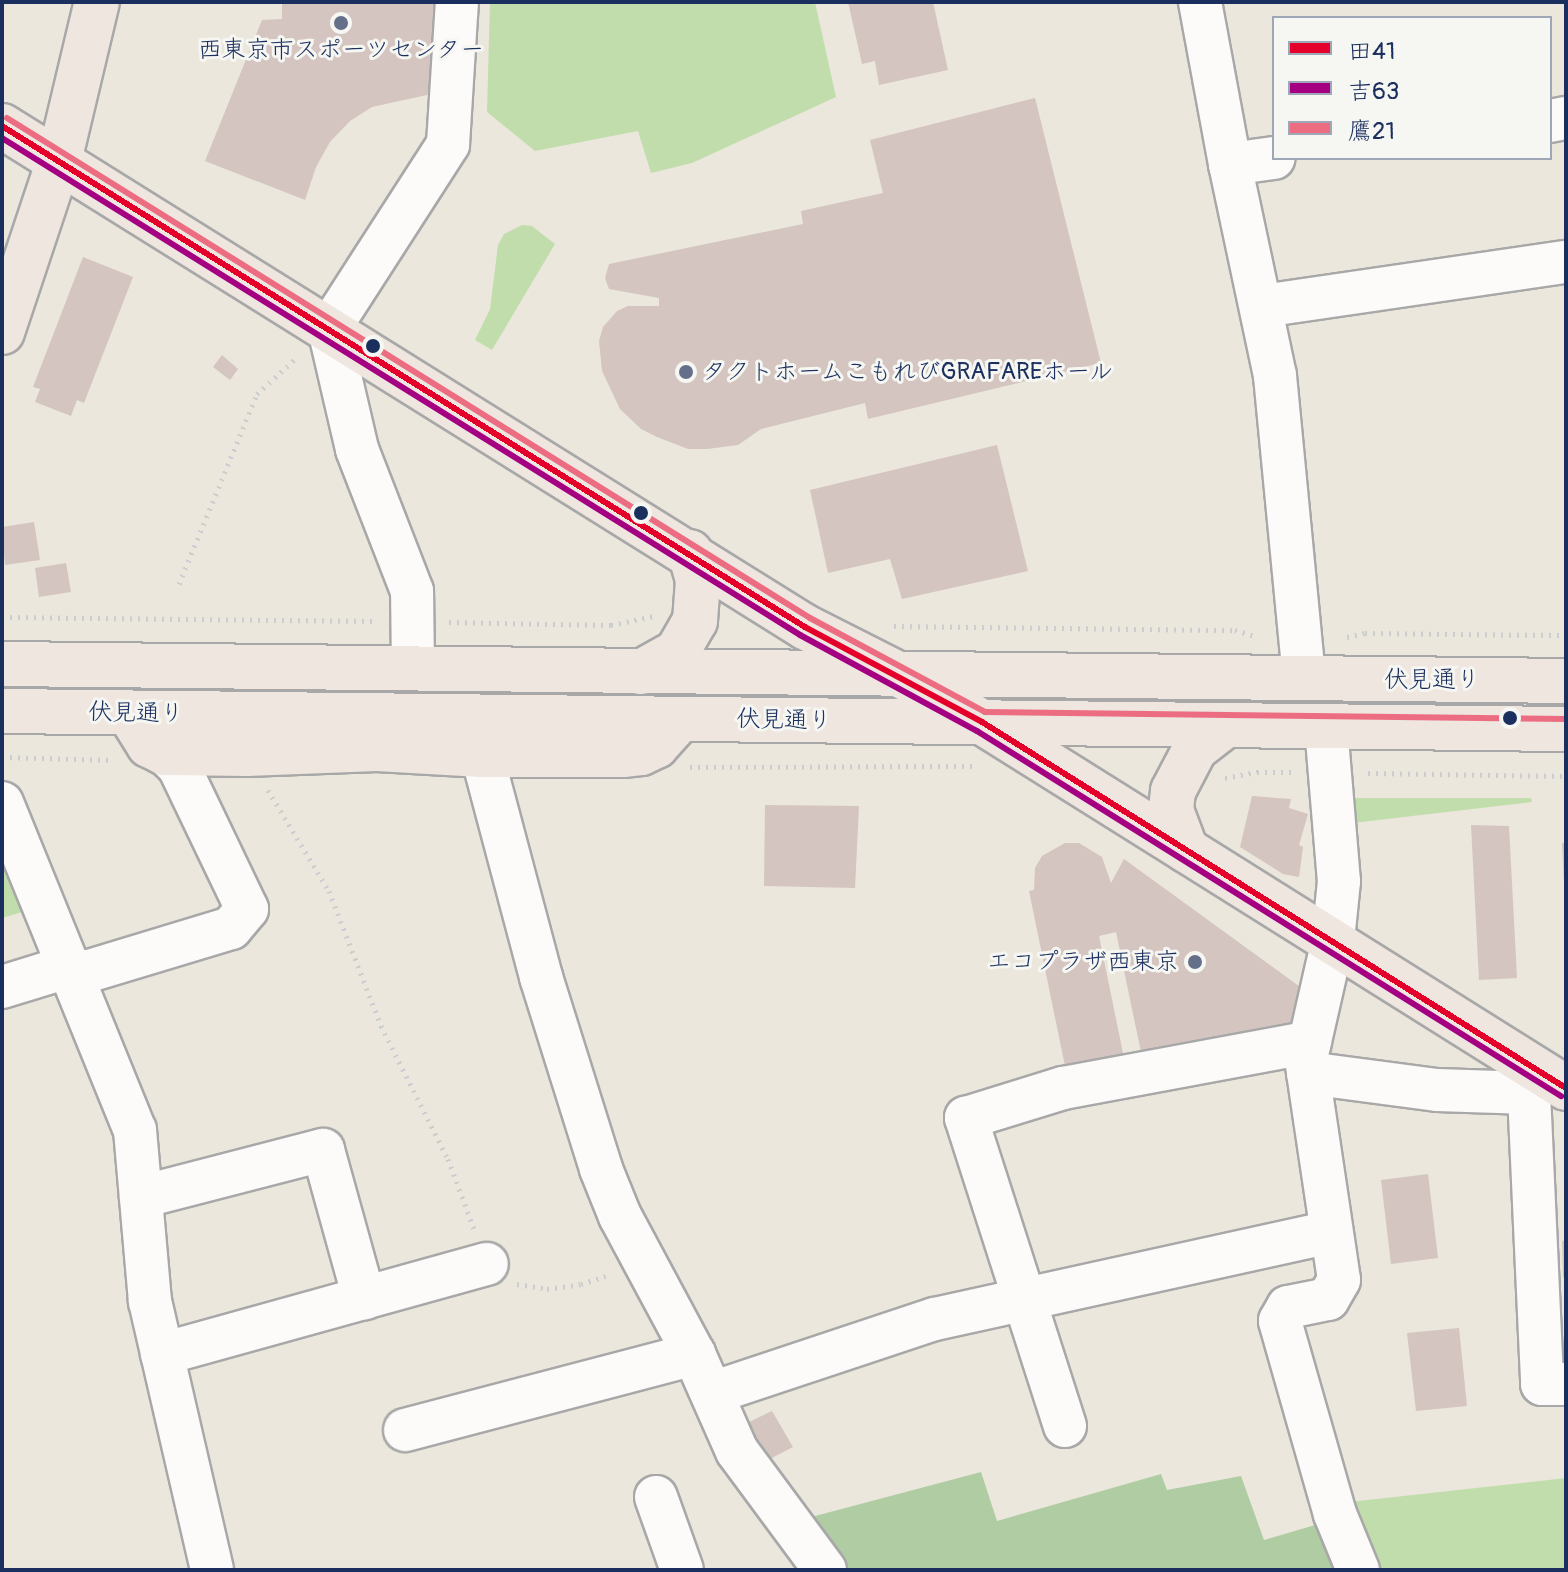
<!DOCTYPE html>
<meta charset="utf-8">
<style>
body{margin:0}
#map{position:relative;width:1568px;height:1572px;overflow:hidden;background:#ebe7dd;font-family:Pangolin,"Klee One",sans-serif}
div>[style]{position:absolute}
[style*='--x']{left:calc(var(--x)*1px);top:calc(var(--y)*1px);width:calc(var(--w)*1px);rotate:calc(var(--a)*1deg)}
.green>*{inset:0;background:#c2ddac}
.forest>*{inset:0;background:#b0cca2}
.building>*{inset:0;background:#d4c5c0}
.path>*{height:5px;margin-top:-2.5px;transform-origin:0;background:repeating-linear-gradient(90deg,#cccdce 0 2px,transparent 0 8px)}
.roads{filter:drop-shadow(2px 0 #a8a8a8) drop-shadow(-2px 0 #a8a8a8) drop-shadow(0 2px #a8a8a8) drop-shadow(0 -2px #a8a8a8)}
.minor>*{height:42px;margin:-21px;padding:0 21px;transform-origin:21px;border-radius:21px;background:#fcfbfa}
.major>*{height:44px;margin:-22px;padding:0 22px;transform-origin:22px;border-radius:22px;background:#eee6df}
.bus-1>*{height:6px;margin:-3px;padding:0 3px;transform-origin:3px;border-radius:3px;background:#e4002b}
.bus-2>*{height:6px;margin:-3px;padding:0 3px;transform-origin:3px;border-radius:3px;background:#a50082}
.bus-3>*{height:6px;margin:-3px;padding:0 3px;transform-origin:3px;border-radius:3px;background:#ec6d81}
.dots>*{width:22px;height:22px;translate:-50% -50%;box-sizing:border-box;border:4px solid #f6f6f2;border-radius:50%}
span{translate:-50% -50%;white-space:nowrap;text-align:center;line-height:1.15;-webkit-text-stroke:6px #f6f6f2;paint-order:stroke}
.poi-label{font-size:24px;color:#1b2f5e}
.left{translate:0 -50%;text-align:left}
.right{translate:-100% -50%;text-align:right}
.street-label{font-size:24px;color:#1b2f5e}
.frame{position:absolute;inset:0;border:4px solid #1b2f5e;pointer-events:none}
.legend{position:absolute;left:1272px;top:16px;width:280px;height:144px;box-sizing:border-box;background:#f6f6f2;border:2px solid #9ea6b7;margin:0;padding:10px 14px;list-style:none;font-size:24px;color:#1b2f5e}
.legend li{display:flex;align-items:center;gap:16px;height:40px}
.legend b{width:40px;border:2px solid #9ea6b7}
</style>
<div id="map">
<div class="green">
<i style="clip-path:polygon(490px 2px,815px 2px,836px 97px,692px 163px,651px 173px,638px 131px,535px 151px,487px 112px)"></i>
<i style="clip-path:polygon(522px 225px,532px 226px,555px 244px,492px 350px,475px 340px,490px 309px,498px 245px,504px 234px)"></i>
<i style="clip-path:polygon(1340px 798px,1531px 798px,1532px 802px,1344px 824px)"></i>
<i style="clip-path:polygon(2px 864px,22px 912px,2px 918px)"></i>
<i style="clip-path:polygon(1566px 1478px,1566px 1570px,1372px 1570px,1349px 1502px)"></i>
</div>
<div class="forest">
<i style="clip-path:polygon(981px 1472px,997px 1521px,1161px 1474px,1167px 1490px,1241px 1476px,1264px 1540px,1322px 1523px,1341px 1570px,835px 1570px,800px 1520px)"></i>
</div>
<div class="building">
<i style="clip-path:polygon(282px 2px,434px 2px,436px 93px,372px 107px,350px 121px,330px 142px,316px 167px,305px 200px,205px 161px,262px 20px,282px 19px)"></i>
<i style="clip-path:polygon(848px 2px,933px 2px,948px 70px,879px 85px,875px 61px,862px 64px)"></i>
<i style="clip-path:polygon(1035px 98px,1101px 363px,868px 419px,865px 403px,761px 429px,738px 445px,707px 449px,688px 449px,657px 437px,641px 429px,620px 409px,602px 371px,599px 341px,603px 327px,617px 311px,628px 306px,659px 306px,659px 298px,609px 289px,605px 278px,609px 264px,803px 224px,801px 211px,883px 193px,870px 140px)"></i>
<i style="clip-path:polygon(83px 257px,133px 277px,84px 403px,77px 400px,71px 416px,35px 402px,40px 389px,33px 387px)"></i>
<i style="clip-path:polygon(222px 355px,238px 369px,230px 380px,213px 367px)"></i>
<i style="clip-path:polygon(997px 445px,1028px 571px,902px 599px,890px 559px,828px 573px,810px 490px)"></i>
<i style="clip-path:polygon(34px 522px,40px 560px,5px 565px,2px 527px)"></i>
<i style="clip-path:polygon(66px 563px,71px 592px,39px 597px,35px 568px)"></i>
<i style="clip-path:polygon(1252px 796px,1291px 799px,1289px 808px,1308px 814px,1299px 845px,1303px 847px,1299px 877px,1283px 874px,1240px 847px)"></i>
<i style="clip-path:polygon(765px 805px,859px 806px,855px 888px,764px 886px)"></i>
<i style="clip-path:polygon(1471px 825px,1509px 826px,1517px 978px,1479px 980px)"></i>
<i style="clip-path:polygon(1065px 843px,1079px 843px,1102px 857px,1111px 883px,1124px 859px,1303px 989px,1291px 1032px,1142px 1057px,1116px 932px,1099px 936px,1124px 1058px,1066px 1071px,1029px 891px,1034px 890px,1035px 868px,1042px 856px)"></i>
<i style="clip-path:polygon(1562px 843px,1566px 843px,1566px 883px,1564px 883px)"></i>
<i style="clip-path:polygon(1428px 1174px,1438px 1258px,1391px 1264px,1381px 1180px)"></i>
<i style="clip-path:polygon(1566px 1240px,1566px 1277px,1563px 1277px,1562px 1241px)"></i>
<i style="clip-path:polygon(1459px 1328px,1467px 1406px,1416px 1411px,1407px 1333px)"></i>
<i style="clip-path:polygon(772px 1411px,793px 1447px,762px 1463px,743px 1425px)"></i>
</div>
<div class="path">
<i style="--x:179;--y:584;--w:205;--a:-67.7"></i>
<i style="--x:257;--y:394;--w:53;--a:-42.7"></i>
<i style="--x:2;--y:617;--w:373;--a:0.6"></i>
<i style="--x:449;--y:622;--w:162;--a:1.1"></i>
<i style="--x:611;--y:625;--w:44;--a:-11.8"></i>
<i style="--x:894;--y:626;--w:341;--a:0.7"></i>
<i style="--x:1235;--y:630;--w:21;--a:17"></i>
<i style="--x:1347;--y:637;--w:18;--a:-13"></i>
<i style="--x:1365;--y:633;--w:201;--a:0.6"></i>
<i style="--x:2;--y:757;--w:111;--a:1.5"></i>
<i style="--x:690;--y:767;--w:286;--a:-0.2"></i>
<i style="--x:1368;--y:773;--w:198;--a:0.9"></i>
<i style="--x:1225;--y:778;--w:33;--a:-11"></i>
<i style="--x:1257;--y:772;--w:37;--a:0"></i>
<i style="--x:268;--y:790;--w:118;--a:58.9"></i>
<i style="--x:329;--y:891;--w:145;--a:68.9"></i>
<i style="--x:381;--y:1026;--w:149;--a:63.3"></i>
<i style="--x:448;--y:1159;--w:75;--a:69.6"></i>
<i style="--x:517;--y:1284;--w:30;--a:9"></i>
<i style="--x:547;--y:1289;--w:34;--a:-8"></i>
<i style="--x:581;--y:1284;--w:29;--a:-18"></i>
</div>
<div class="roads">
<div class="minor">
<i style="--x:1200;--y:2;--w:165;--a:79.5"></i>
<i style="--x:1230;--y:164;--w:217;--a:78"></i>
<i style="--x:1275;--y:376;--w:304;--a:84.5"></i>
<i style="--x:1550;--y:121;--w:16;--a:-11"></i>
<i style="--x:1230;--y:164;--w:44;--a:-7.8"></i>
<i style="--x:1263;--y:306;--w:306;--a:-8.3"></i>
<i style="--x:413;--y:669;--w:78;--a:-90.7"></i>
<i style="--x:412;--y:591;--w:152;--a:-111.2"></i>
<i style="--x:357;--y:449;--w:123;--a:-103.1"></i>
<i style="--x:329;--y:329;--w:220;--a:-57.2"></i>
<i style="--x:448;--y:144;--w:142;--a:-86.4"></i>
<i style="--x:1326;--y:727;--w:155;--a:85.2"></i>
<i style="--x:1339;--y:881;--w:59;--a:95.8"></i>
<i style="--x:1333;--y:940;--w:122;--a:102.8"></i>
<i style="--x:1306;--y:1059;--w:223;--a:81.5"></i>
<i style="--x:1339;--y:1280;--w:22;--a:120"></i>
<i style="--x:1328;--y:1299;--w:41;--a:168.7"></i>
<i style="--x:1288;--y:1307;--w:16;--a:120"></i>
<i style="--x:1280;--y:1321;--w:201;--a:74.1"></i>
<i style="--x:1335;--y:1514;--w:61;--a:67.7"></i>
<i style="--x:482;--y:755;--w:230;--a:75.1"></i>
<i style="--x:541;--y:977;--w:201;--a:72.6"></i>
<i style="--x:601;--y:1169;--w:51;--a:68"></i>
<i style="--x:620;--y:1216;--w:157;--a:61.8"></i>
<i style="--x:694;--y:1354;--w:106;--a:66.1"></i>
<i style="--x:737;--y:1451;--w:148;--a:53.5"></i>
<i style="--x:2;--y:803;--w:353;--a:67.9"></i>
<i style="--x:135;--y:1130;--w:172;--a:85"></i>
<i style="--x:150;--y:1301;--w:276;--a:77"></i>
<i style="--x:2;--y:987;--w:54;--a:-17.1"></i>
<i style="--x:54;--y:971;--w:35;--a:0"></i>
<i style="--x:89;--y:971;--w:148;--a:-16.8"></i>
<i style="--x:231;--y:928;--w:25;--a:-50"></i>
<i style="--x:247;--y:909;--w:157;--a:-115.6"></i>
<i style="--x:179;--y:767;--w:20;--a:-135"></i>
<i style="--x:1308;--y:1073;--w:130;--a:7.5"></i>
<i style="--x:1437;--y:1090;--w:92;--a:1.9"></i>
<i style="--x:1542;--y:1073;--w:24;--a:123"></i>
<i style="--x:1529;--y:1093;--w:291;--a:87.4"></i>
<i style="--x:1542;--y:1384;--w:24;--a:0"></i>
<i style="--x:141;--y:1197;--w:188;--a:-14.5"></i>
<i style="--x:323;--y:1150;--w:154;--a:74.5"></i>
<i style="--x:162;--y:1354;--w:337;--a:-15.5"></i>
<i style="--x:712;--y:1393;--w:235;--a:-18.4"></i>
<i style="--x:935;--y:1319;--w:405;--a:-12.4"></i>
<i style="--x:1065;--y:1426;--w:324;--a:-107.8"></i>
<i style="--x:966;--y:1118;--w:102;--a:-17.2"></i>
<i style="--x:1063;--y:1088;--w:251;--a:-10.5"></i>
<i style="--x:405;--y:1430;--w:299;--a:-14.7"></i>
<i style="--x:656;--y:1497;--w:77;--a:70.4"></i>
</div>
<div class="major">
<i style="--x:2;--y:126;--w:946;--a:31.96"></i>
<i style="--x:805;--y:627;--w:109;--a:26.8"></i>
<i style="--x:902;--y:676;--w:92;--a:29.9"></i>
<i style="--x:982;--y:722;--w:689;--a:32.08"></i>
<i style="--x:2;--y:332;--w:180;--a:-71.6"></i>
<i style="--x:59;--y:161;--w:163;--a:-76.6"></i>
<i style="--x:2;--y:664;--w:1564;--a:0.62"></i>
<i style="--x:641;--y:672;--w:41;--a:-29.1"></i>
<i style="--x:677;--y:652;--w:36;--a:-60"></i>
<i style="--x:695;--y:621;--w:41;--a:-85.8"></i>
<i style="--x:698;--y:580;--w:29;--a:-106"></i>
<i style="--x:2;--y:711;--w:1564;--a:0.66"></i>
<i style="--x:129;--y:713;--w:38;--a:58"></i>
<i style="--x:149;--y:745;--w:18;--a:27"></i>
<i style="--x:165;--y:753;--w:82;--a:0.7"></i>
<i style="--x:247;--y:754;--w:130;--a:-2.2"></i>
<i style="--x:377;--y:749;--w:105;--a:3.3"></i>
<i style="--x:482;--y:755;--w:141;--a:0"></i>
<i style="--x:623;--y:755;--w:18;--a:-6"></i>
<i style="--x:641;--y:753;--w:17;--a:-25"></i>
<i style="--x:656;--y:746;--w:36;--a:-48"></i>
<i style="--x:1186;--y:850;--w:43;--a:-110.6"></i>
<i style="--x:1171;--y:810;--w:19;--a:-84"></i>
<i style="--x:1173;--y:791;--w:47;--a:-62.4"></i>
<i style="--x:1195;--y:749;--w:36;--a:-38"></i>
</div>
</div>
<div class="bus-1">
<i style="--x:2;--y:126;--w:946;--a:31.96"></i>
<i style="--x:805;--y:627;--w:201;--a:28.2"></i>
<i style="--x:982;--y:722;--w:689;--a:32.08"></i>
</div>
<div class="bus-2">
<i style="--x:2;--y:138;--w:940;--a:31.91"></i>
<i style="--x:800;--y:635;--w:201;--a:28.5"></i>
<i style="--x:977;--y:731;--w:689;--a:32.01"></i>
</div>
<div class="bus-3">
<i style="--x:7;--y:118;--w:946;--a:31.91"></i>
<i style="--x:810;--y:618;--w:199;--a:28.2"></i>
<i style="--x:985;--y:712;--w:581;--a:0.69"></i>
</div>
<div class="dots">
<i style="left:341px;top:23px;background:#646f8a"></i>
<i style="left:373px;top:346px;background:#1b2f5e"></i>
<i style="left:686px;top:372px;background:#646f8a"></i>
<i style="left:641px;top:513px;background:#1b2f5e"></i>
<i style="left:1510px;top:718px;background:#1b2f5e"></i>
<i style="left:1195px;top:962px;background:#646f8a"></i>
</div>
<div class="poi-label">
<span style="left:341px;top:50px">西東京市スポーツセンター</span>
<span class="left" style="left:702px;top:372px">タクトホームこもれびGRAFAREホール</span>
<span class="right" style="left:1179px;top:962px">エコプラザ西東京</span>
</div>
<div class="street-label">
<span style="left:1432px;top:680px">伏見通り</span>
<span style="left:136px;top:713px;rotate:1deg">伏見通り</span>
<span style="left:784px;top:720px;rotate:1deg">伏見通り</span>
</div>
<div class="frame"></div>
<ul class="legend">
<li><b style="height:10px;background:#e4002b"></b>田41</li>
<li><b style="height:10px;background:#a50082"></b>吉63</li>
<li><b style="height:10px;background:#ec6d81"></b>鷹21</li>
</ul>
</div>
